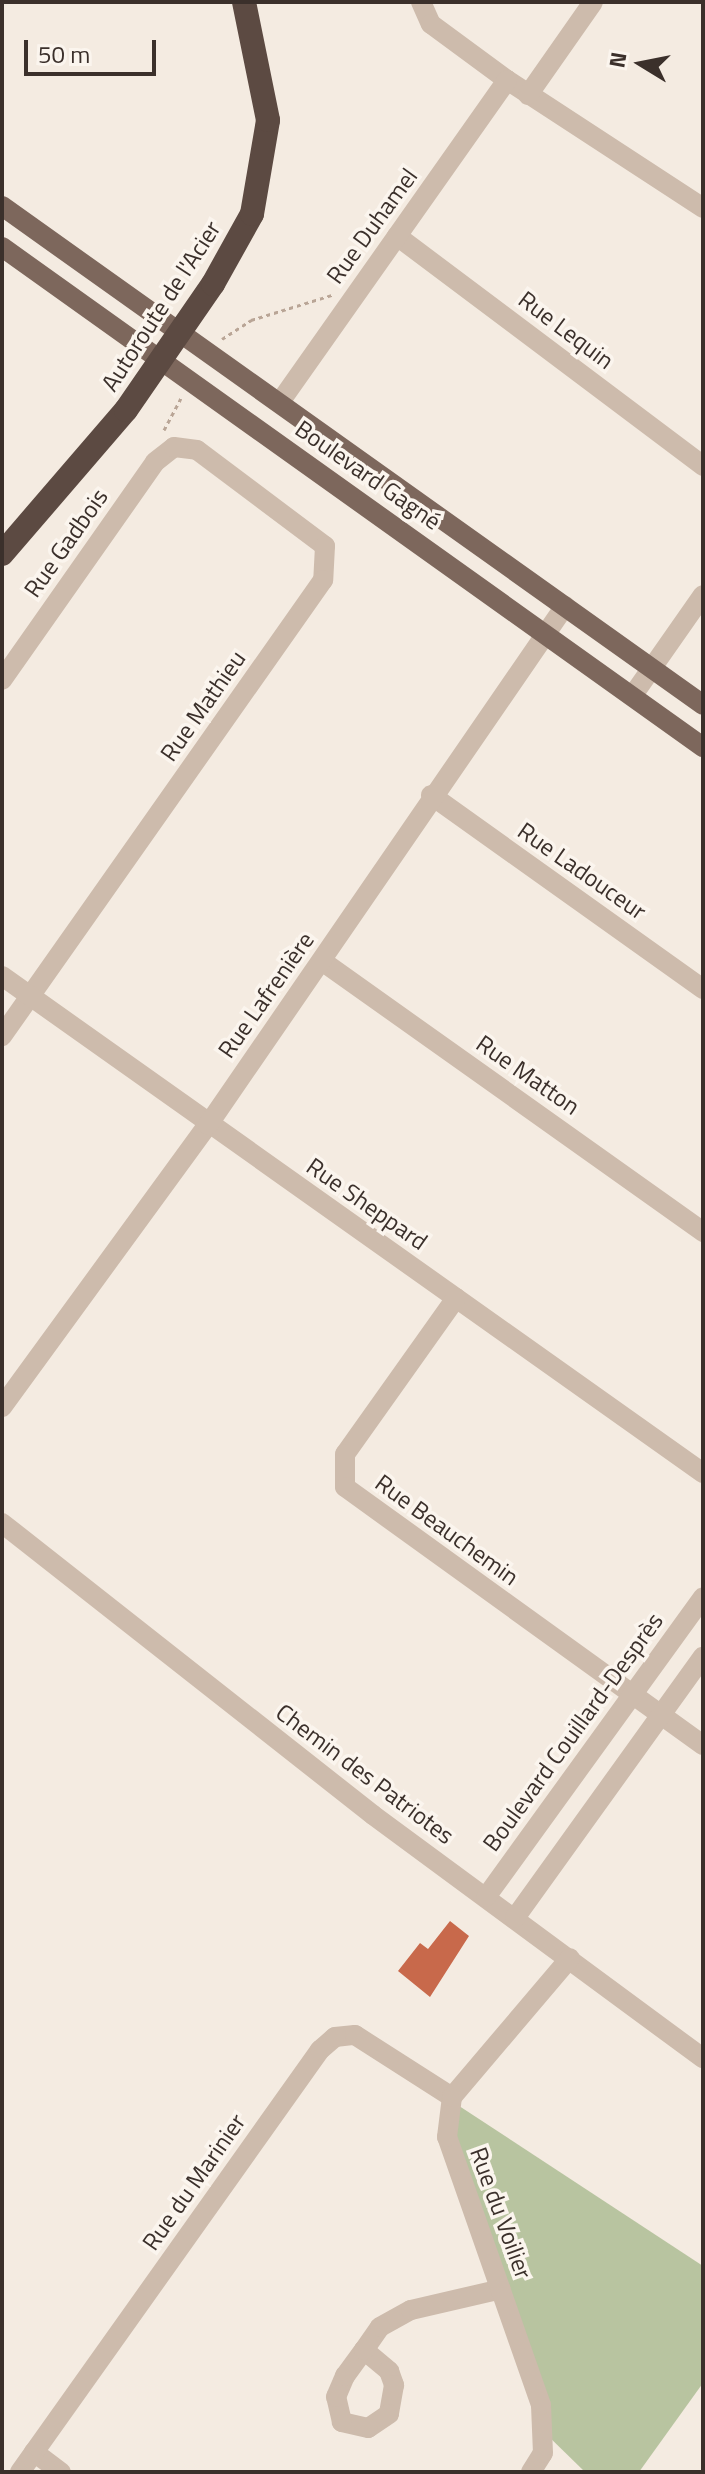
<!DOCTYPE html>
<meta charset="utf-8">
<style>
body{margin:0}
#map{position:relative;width:705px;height:2474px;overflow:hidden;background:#f4ebe1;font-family:"Titillium Web",sans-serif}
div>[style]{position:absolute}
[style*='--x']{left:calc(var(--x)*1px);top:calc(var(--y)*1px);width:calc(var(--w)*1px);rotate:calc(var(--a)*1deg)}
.green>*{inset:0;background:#b8c4a0}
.building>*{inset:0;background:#c8694b}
.path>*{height:3px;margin-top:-1.5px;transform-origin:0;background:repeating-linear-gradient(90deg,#b9a596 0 4px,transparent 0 8px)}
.minor>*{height:20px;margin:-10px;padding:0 10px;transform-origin:10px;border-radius:10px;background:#cdbbac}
.major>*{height:20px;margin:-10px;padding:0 10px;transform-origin:10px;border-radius:10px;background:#7d675c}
.highway>*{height:24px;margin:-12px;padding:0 12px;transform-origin:12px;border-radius:12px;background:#5c4a42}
span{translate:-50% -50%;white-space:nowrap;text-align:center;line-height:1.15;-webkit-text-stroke:7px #fbf5ee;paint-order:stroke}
.street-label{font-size:24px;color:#3b302b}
.frame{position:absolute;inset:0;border:4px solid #3b302b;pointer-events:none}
.north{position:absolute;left:601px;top:24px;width:80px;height:80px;-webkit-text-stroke:6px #fbf5ee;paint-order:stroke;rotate:280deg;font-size:22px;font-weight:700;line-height:32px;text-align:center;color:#3b302b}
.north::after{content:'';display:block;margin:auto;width:28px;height:36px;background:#3b302b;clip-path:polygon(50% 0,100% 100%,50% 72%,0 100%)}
.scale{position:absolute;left:24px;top:40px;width:132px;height:36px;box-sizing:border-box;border:4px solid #3b302b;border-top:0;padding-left:10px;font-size:24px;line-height:28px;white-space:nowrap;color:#3b302b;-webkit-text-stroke:6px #fbf5ee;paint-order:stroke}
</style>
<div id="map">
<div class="green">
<i style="clip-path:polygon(450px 2100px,703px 2266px,703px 2383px,639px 2472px,585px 2472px,542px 2430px,442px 2134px)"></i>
</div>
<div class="building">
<i style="clip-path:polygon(450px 1921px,469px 1936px,430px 1997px,398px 1971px,420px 1943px,428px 1949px)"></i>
</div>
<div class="path">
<i style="--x:222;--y:339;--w:35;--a:-33"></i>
<i style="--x:251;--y:320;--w:85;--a:-17.2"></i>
<i style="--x:164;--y:430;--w:36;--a:-62"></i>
</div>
<div class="minor">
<i style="--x:421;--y:2;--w:24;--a:66"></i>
<i style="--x:431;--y:24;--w:94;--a:36.4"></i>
<i style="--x:507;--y:80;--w:234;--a:33.1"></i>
<i style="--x:528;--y:95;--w:113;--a:-55"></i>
<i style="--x:397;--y:236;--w:383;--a:36.9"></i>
<i style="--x:280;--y:402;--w:394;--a:-54.8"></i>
<i style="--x:2;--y:680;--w:266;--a:-54.9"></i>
<i style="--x:155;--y:462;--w:24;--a:-38"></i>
<i style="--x:174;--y:447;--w:23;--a:7"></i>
<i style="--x:197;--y:450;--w:160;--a:36.9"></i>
<i style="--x:325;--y:546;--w:34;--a:93"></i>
<i style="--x:323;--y:580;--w:558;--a:125.14"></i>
<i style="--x:633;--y:695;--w:122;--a:-55"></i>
<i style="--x:431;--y:795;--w:334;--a:35.5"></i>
<i style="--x:322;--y:961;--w:468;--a:35.4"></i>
<i style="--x:2;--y:976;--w:859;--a:35.34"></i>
<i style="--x:456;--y:1298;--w:191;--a:125.4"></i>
<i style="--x:345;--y:1454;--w:33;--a:90"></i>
<i style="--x:345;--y:1487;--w:441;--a:35.8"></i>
<i style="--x:2;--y:1407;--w:349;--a:-53.9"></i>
<i style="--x:208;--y:1125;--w:630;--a:-55.48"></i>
<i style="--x:2;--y:1523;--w:472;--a:38.2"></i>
<i style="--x:373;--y:1815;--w:410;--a:36.4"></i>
<i style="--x:486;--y:1897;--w:370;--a:-54.1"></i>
<i style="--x:515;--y:1918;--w:322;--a:-54.3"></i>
<i style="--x:364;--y:2350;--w:33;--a:40"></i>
<i style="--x:389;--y:2371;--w:15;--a:70"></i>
<i style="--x:394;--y:2385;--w:29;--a:100"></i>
<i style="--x:389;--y:2414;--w:25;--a:146"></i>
<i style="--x:368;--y:2428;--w:27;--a:-167"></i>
<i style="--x:342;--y:2422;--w:26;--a:-103"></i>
<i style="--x:336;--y:2397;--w:23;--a:-67"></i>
<i style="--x:345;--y:2376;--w:32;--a:-54"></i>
<i style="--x:364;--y:2350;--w:28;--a:-55"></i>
<i style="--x:380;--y:2327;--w:35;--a:-29"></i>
<i style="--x:411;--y:2310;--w:92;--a:-13.1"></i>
<i style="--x:34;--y:2452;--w:34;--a:37"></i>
<i style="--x:20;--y:2472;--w:518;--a:-54.59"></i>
<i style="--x:320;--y:2050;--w:20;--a:-41"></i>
<i style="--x:335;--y:2037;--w:20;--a:-6"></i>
<i style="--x:355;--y:2035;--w:115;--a:32.6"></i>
<i style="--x:531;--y:2472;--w:22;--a:-58"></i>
<i style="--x:543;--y:2453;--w:48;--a:-92.4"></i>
<i style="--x:541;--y:2405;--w:284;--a:-109.3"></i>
<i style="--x:447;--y:2137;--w:40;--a:-82.9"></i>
<i style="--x:452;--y:2097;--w:182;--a:-49.7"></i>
</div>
<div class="major">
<i style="--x:2;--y:206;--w:860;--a:35.44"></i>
<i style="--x:2;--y:247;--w:861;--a:35.5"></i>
</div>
<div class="highway">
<i style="--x:2;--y:554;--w:190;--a:-49.3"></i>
<i style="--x:126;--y:410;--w:153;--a:-55.4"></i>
<i style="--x:213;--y:284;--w:80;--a:-60.9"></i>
<i style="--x:252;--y:214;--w:95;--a:-80.3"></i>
<i style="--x:268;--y:120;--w:120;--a:-101.5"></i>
</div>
<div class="street-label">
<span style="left:372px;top:226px;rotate:-54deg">Rue Duhamel</span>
<span style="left:161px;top:306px;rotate:-57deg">Autoroute de l'Acier</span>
<span style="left:566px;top:330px;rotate:37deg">Rue Lequin</span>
<span style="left:368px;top:475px;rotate:35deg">Boulevard Gagné</span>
<span style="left:66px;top:543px;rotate:-55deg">Rue Gadbois</span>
<span style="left:203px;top:706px;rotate:-55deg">Rue Mathieu</span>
<span style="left:582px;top:871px;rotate:35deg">Rue Ladouceur</span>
<span style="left:266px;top:995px;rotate:-55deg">Rue Lafrenière</span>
<span style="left:528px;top:1075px;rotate:35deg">Rue Matton</span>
<span style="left:367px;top:1204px;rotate:35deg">Rue Sheppard</span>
<span style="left:447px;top:1530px;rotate:36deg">Rue Beauchemin</span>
<span style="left:573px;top:1732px;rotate:-54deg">Boulevard Couillard-Desprès</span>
<span style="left:365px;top:1774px;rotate:37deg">Chemin des Patriotes</span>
<span style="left:194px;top:2182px;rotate:-55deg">Rue du Marinier</span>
<span style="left:501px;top:2213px;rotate:70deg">Rue du Voilier</span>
</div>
<div class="frame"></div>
<div class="north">N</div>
<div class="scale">50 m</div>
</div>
